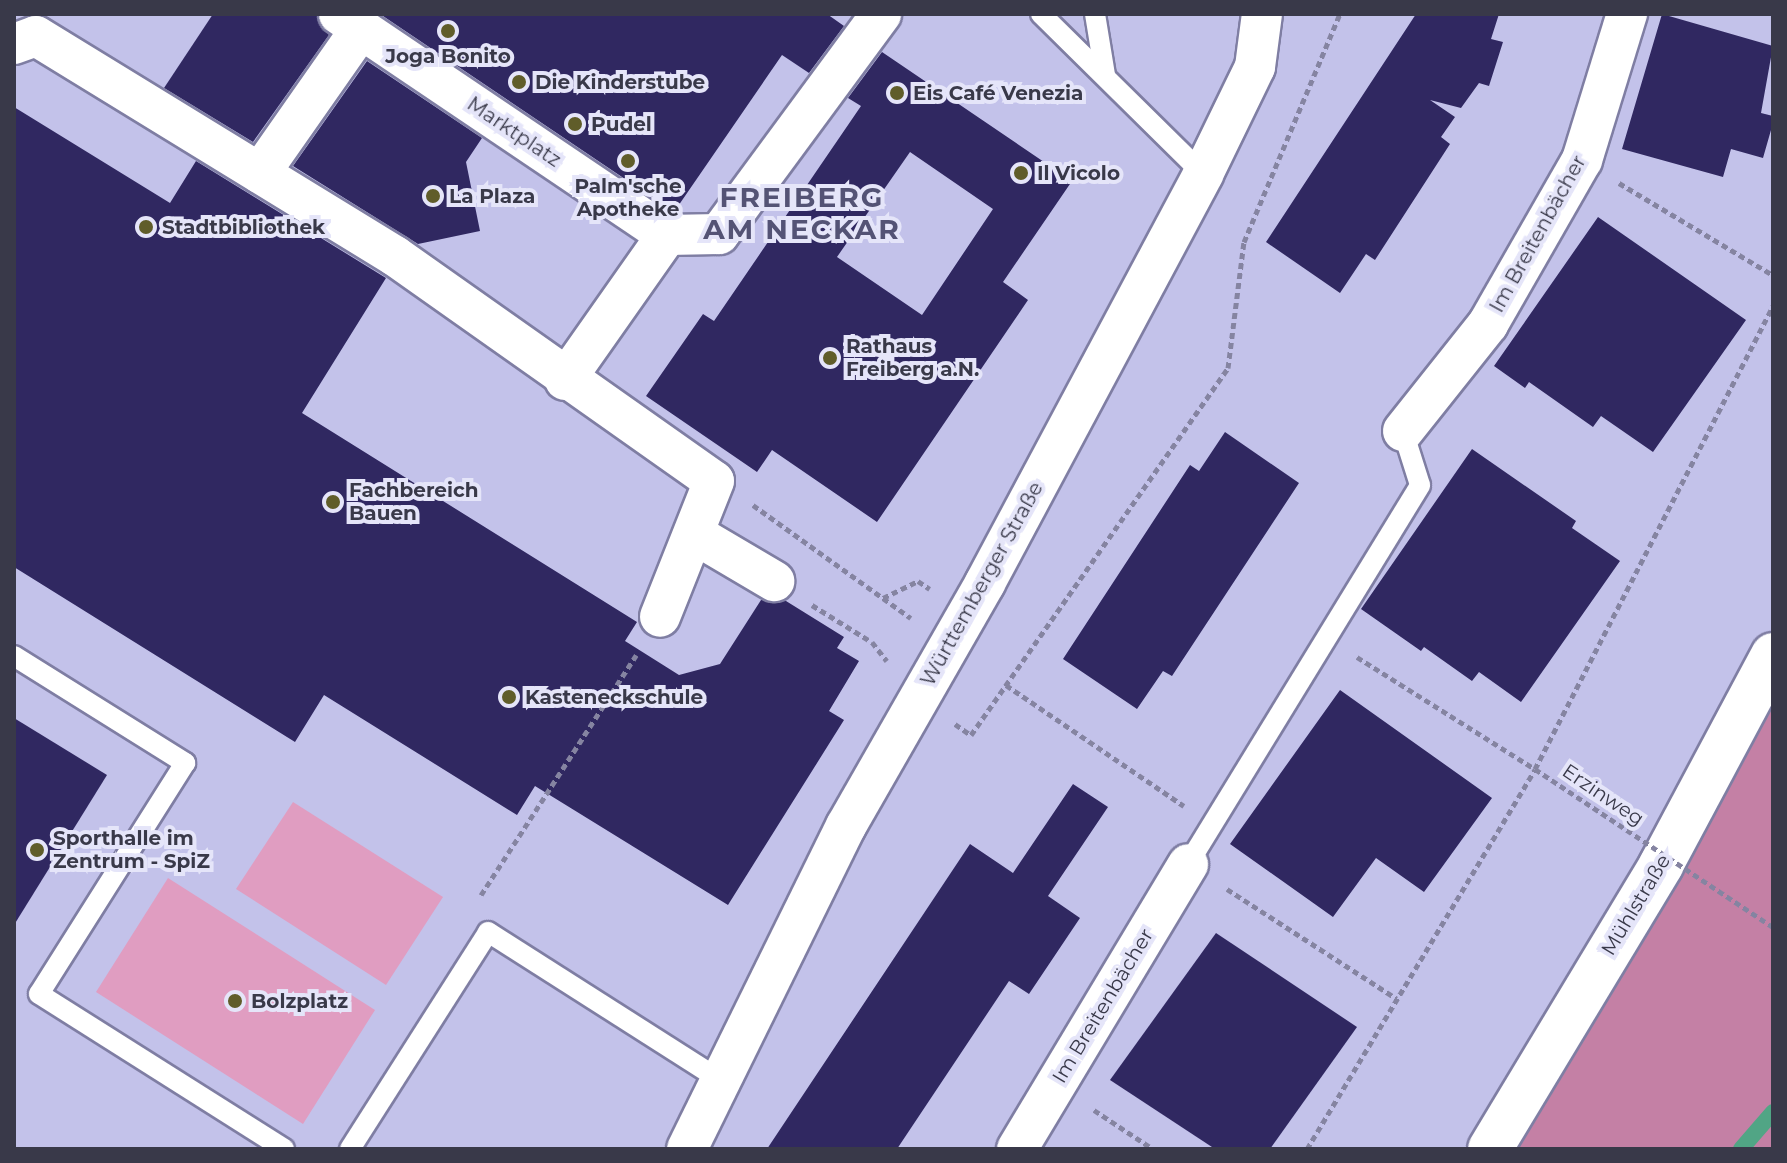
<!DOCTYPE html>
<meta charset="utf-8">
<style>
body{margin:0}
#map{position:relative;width:1787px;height:1163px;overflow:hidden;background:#c3c2ea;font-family:Montserrat,sans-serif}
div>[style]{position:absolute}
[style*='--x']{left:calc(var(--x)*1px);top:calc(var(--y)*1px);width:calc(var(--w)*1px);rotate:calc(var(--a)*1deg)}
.green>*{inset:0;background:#e09dc1}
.forest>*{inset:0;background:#c480a5}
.stream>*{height:16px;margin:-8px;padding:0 8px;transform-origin:8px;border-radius:8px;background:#51a585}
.building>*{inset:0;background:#302861}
.path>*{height:5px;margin-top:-2.5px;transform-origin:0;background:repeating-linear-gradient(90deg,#8584a1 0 6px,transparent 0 10px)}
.roads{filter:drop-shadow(2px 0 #7f7ea3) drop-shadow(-2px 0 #7f7ea3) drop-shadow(0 2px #7f7ea3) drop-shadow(0 -2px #7f7ea3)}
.lane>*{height:20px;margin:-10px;padding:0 10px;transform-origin:10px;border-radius:10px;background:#fff}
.street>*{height:40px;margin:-20px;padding:0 20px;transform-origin:20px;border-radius:20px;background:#fff}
.secondary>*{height:44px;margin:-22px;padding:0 22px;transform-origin:22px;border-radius:22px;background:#fff}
.path-bridge>*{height:5px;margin-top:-2.5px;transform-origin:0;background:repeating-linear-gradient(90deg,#8584a1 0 6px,transparent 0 10px)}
.dots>*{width:22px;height:22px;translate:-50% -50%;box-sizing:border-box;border:4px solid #e5e5f9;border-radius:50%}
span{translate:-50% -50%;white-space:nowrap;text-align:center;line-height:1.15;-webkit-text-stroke:8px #e5e5f9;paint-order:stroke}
.poi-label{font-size:20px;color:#393949;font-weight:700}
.left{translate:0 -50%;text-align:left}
.street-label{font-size:20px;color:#393949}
.district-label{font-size:28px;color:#545375;font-weight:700;letter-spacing:2px}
.frame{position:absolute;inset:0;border:16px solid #393949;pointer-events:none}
</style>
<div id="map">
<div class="green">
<i style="clip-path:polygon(293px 802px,443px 897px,386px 985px,236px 889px)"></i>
<i style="clip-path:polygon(168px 878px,375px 1010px,303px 1124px,96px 992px)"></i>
</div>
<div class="forest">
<i style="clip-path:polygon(1773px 655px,1773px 1149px,1490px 1149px)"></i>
</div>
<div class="stream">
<i style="--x:1741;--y:1149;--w:49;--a:-49.1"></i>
</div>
<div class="building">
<i style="clip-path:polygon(213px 14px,316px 14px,329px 35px,253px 142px,164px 88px)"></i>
<i style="clip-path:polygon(380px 14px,827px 14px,844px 26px,809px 73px,782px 55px,674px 212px)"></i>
<i style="clip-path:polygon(1416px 14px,1499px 14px,1491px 39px,1503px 42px,1489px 86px,1479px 83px,1461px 108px,1430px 100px,1455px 117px,1441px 137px,1450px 144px,1375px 260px,1366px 254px,1340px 293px,1266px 242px)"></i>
<i style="clip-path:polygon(1662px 14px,1773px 46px,1761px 113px,1773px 116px,1773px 123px,1763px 158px,1731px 149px,1723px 177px,1622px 149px)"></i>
<i style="clip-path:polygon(evenodd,882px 52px,1072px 181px,1003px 282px,1028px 300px,877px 522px,772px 450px,757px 472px,646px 396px,703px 314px,714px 321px,861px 106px,848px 98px,882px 52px,910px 152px,993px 209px,922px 315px,837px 257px,910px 152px)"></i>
<i style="clip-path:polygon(367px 61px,482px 138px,466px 162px,480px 231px,418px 244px,293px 166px)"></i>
<i style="clip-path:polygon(14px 107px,170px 203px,196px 161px,386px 278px,302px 413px,637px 622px,625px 641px,679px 675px,720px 664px,761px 600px,786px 601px,844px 637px,837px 648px,859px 661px,829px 711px,844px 720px,728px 905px,535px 786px,517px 815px,324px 695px,295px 742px,14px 567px)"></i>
<i style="clip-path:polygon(1598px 217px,1746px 320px,1653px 452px,1601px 416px,1593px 427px,1529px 382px,1525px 388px,1494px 366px)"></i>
<i style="clip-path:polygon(1225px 432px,1299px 483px,1172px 676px,1163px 671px,1137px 709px,1063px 659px,1190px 465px,1199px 471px)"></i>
<i style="clip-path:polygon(1472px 449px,1576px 521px,1572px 528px,1620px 561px,1521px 702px,1479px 672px,1472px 681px,1424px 647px,1421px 651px,1361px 609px)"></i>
<i style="clip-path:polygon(1340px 690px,1492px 798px,1424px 892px,1376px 858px,1333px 917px,1230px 844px)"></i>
<i style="clip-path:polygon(14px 718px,107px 775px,14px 925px)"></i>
<i style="clip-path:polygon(1073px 784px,1108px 807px,1048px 896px,1080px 918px,1029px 994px,1009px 981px,897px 1149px,767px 1149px,970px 844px,1013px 873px)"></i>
<i style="clip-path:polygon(1216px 933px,1357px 1027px,1270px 1149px,1215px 1149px,1110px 1080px)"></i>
</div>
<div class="path">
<i style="--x:1619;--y:183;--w:179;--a:30.9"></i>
<i style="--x:753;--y:505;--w:194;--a:35.6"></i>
<i style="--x:883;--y:598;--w:39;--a:-26"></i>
<i style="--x:918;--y:581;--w:14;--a:34"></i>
<i style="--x:812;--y:605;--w:70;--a:31.7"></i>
<i style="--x:872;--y:642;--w:24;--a:52"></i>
<i style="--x:1357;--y:657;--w:210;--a:32.2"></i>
<i style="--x:1006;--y:685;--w:215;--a:34.2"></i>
<i style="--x:955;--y:724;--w:19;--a:35"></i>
<i style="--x:971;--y:735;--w:448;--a:-55"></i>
<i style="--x:1228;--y:368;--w:127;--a:-82.8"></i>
<i style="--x:1244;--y:242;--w:247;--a:-67.2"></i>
<i style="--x:1227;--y:889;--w:202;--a:32.9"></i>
<i style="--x:481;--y:895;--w:286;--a:-57.1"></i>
<i style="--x:1094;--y:1110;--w:71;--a:33.5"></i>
<i style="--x:1307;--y:1149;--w:443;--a:-59"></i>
<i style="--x:1535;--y:769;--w:521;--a:-62.8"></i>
</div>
<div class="roads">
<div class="lane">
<i style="--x:1041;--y:14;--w:228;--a:44.6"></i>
<i style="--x:1095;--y:14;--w:62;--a:80.7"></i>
<i style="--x:14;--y:656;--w:202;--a:32"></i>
<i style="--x:185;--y:763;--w:273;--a:122.3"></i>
<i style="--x:39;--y:994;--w:290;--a:32.3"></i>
<i style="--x:1188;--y:864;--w:444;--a:-58.5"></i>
<i style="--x:1420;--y:485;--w:57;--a:-107.5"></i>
<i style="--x:350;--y:1149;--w:257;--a:-57.5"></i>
<i style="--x:488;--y:932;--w:275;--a:32.5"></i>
</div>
<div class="street">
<i style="--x:339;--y:14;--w:396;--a:34"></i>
<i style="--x:14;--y:44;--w:23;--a:-20"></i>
<i style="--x:36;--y:36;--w:421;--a:31.5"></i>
<i style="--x:395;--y:256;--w:390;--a:35.2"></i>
<i style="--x:714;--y:481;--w:146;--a:111.7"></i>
<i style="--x:260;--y:173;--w:176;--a:-55"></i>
<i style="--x:565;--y:380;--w:177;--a:-54.9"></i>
<i style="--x:667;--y:235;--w:52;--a:-1.1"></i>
<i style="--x:719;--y:234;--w:273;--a:-53.6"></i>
<i style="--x:1403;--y:431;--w:137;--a:-51.5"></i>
<i style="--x:1488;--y:324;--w:189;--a:-60.2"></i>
<i style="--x:1582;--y:160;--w:153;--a:-72.9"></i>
<i style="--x:696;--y:535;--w:91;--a:30.5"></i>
<i style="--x:687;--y:1149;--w:360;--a:-63.8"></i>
<i style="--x:846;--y:826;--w:280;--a:-60.2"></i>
<i style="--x:985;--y:583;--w:463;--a:-61.9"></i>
<i style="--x:1203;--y:174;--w:119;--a:-64.1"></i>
<i style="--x:1255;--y:67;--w:53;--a:-82.5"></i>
<i style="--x:1017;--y:1149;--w:332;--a:-59"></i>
</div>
<div class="secondary">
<i style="--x:1490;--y:1149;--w:332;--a:-58.9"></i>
<i style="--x:1661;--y:865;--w:238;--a:-61.9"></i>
</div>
</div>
<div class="path-bridge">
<i style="--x:1535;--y:769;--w:286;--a:33.6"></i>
</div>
<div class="dots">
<i style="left:448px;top:31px;background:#605d2a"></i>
<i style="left:519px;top:82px;background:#605d2a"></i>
<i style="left:897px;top:93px;background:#605d2a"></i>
<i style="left:575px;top:124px;background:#605d2a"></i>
<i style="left:628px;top:161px;background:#605d2a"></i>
<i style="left:1021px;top:173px;background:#605d2a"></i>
<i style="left:433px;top:196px;background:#605d2a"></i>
<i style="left:146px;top:227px;background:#605d2a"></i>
<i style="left:830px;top:358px;background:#605d2a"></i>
<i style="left:333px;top:502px;background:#605d2a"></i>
<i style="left:509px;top:697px;background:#605d2a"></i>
<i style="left:37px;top:850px;background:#605d2a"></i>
<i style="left:235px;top:1001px;background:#605d2a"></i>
</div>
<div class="poi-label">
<span style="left:448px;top:56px">Joga Bonito</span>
<span class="left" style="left:535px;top:82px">Die Kinderstube</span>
<span class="left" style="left:913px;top:93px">Eis Café Venezia</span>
<span class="left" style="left:591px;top:124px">Pudel</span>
<span class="left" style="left:1037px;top:173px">Il Vicolo</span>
<span style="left:628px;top:198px">Palm'sche<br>Apotheke</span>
<span class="left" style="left:449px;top:196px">La Plaza</span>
<span class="left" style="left:162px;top:227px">Stadtbibliothek</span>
<span class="left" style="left:846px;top:358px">Rathaus<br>Freiberg a.N.</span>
<span class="left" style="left:349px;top:502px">Fachbereich<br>Bauen</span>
<span class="left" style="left:525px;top:697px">Kasteneckschule</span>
<span class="left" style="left:53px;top:850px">Sporthalle im<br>Zentrum - SpiZ</span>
<span class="left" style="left:251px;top:1001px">Bolzplatz</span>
</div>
<div class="street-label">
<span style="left:514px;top:132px;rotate:34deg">Marktplatz</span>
<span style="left:1538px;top:234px;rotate:-61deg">Im Breitenbächer</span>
<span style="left:982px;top:584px;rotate:-61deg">Württemberger Straße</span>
<span style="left:1603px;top:795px;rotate:34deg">Erzinweg</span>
<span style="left:1636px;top:905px;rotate:-59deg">Mühlstraße</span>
<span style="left:1103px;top:1006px;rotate:-59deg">Im Breitenbächer</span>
</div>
<div class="district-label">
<span style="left:802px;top:213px">FREIBERG<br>AM NECKAR</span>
</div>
<div class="frame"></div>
</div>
